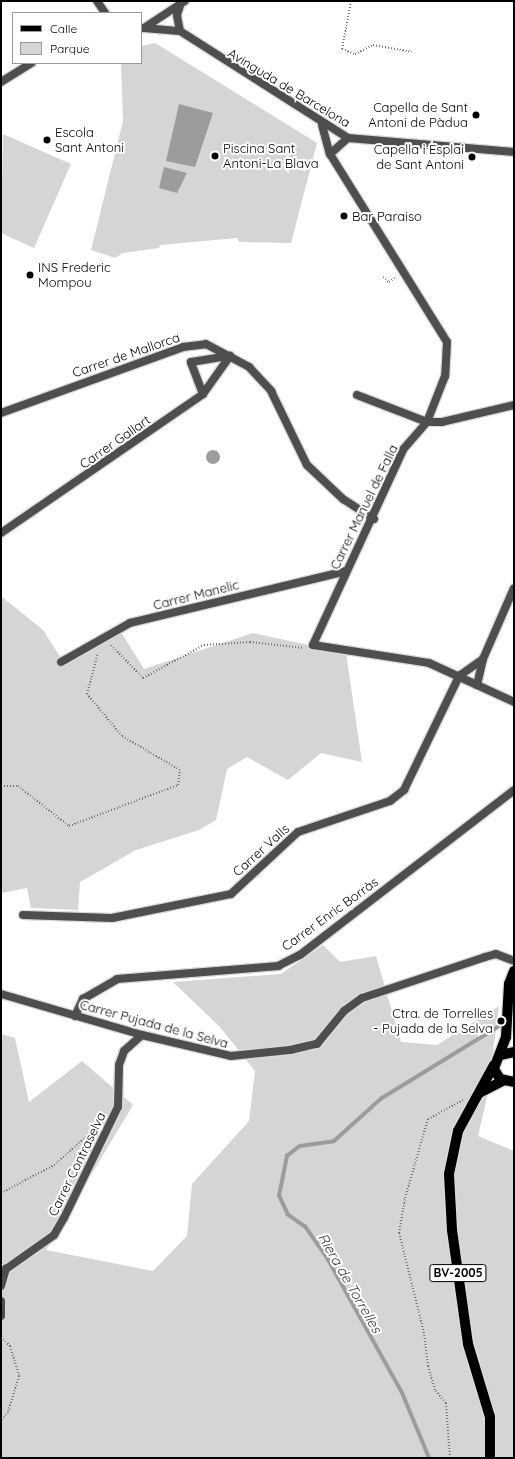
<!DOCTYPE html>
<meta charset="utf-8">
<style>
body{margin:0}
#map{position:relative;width:515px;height:1459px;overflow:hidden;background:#fff;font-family:Quicksand,sans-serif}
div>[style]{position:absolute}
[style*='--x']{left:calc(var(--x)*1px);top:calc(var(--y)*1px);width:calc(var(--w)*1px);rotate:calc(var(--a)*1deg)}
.green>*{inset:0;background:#d5d5d5}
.water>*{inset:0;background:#9c9c9c}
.round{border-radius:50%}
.stream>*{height:3.5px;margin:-1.75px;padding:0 1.75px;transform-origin:1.75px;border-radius:1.75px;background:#9c9c9c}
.path>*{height:2px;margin-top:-1px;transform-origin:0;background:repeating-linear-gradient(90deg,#707070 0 1px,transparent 0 3px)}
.roads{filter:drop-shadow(1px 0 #dbdbdb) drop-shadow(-1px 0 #dbdbdb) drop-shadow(0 1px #dbdbdb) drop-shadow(0 -1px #dbdbdb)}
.minor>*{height:8px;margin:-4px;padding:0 4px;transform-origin:4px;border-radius:4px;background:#4e4e4e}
.primary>*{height:10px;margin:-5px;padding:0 5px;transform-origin:5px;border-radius:5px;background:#000}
.dots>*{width:11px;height:11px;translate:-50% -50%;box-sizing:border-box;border:2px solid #fff;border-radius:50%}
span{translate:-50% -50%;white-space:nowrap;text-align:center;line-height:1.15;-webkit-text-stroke:4px #fff;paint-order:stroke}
.shield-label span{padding:1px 3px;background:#fff;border:1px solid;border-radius:3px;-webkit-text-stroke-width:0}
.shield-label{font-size:12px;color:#000;font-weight:700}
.street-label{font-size:13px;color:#000}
.poi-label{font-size:13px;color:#000}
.right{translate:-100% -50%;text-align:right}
.left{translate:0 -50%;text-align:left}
.water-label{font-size:14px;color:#3d3d3d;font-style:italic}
.frame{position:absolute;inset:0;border:2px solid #000;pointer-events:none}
.legend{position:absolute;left:12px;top:12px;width:130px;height:52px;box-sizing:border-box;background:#fff;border:1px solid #999;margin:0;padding:5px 7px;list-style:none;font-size:12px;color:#000}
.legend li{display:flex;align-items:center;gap:8px;height:20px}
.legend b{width:20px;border:1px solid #999}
</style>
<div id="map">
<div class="green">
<i style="clip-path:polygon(155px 43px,317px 143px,291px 243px,239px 242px,237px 238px,160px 245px,159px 248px,123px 253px,115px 258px,91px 250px,123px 121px,121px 63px,141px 63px,141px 46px)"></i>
<i style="clip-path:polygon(3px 134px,71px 164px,34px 248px,1px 233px)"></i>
<i style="clip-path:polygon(1px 596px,43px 630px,64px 663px,121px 632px,144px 669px,253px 633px,346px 653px,362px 762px,321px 753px,288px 780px,247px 757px,227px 769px,216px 820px,199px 830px,136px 850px,80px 882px,78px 910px,31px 908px,27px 888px,1px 893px)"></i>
<i style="clip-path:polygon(323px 945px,340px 962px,376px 956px,401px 1042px,437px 1045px,499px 1006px,487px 1097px,478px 1136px,514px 1151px,514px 1458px,1px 1458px,1px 1034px,15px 1038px,29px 1102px,82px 1061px,133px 1105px,46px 1250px,153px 1271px,187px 1236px,192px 1184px,249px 1121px,255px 1071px,220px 1027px,173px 982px,281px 974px)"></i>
</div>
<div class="water">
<i style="clip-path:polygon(179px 104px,213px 113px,195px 167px,166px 161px)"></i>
<i style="clip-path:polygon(164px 167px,187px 173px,177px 193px,159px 188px)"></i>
<i class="round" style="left:206px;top:450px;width:14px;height:14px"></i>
</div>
<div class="stream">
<i style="--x:429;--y:1458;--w:70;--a:-112.6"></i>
<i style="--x:402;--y:1393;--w:154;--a:-119.1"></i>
<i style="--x:327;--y:1258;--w:38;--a:-125"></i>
<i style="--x:305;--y:1227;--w:21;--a:-145"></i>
<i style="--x:288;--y:1215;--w:21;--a:-115"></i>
<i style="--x:279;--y:1196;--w:41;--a:-78.7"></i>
<i style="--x:287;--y:1156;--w:16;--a:-38"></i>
<i style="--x:300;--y:1146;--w:34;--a:-8"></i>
<i style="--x:334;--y:1141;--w:64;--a:-41.9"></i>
<i style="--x:382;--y:1098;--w:140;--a:-31.5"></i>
</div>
<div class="path">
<i style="--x:351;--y:1;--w:49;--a:100.6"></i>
<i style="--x:342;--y:49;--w:14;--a:21"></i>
<i style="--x:355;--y:54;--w:20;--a:-27"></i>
<i style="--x:373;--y:45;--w:39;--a:10"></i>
<i style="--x:383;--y:277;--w:8;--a:40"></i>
<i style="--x:389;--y:282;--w:9;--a:-36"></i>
<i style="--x:111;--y:645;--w:46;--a:45.9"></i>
<i style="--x:143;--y:678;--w:69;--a:-28.4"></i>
<i style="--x:204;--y:645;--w:46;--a:-3.7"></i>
<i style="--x:250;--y:642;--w:54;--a:6.3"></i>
<i style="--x:1;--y:786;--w:17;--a:0"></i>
<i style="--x:18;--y:786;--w:65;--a:38.1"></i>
<i style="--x:69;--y:826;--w:116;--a:-20.6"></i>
<i style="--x:178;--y:785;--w:15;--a:-82"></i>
<i style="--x:180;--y:770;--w:67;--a:-149.6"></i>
<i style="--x:122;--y:736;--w:55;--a:-129.8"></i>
<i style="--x:87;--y:694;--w:42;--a:-75"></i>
<i style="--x:1;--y:1193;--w:60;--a:-27.8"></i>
<i style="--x:54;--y:1165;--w:57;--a:-41.5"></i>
<i style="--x:1;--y:1337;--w:13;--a:45"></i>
<i style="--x:10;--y:1346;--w:31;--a:73"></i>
<i style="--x:19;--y:1376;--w:38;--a:107"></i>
<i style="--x:8;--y:1412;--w:11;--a:131"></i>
<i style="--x:450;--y:1458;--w:55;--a:-94.2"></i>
<i style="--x:446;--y:1403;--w:17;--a:-130"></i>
<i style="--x:435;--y:1390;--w:25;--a:-106"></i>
<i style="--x:428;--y:1366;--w:33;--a:-97"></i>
<i style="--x:424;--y:1333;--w:103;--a:-104"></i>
<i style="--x:399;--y:1233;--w:36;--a:-80"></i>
<i style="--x:405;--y:1198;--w:82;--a:-73.8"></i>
<i style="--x:428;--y:1119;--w:40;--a:-28"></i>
</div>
<div class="roads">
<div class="minor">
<i style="--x:97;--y:1;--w:14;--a:56"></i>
<i style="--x:144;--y:28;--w:49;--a:-33.4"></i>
<i style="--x:144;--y:28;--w:36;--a:5"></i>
<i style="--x:180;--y:31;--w:199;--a:32.5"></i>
<i style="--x:348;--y:138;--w:167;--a:4.8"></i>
<i style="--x:180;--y:31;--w:16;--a:-101"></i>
<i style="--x:177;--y:15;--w:9;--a:-72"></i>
<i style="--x:1;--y:82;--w:36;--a:-32"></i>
<i style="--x:322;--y:125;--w:30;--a:75"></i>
<i style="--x:330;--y:154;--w:221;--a:58.1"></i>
<i style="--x:447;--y:342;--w:34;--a:93"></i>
<i style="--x:445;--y:376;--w:49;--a:111.4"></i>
<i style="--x:427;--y:422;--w:37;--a:131"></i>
<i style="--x:403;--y:450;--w:215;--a:114.8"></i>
<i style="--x:313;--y:645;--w:117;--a:8.8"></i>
<i style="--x:429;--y:663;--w:94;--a:24.6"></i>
<i style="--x:330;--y:154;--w:24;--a:-42"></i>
<i style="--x:203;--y:394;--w:34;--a:-111"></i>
<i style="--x:191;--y:362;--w:39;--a:-9"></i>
<i style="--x:357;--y:395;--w:75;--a:21.1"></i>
<i style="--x:427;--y:422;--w:15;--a:0"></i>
<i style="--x:442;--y:422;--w:74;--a:-13.3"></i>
<i style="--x:1;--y:413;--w:194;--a:-19.9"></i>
<i style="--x:183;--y:347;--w:23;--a:-7"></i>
<i style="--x:206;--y:344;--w:49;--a:28.1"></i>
<i style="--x:249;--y:367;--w:33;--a:47"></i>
<i style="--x:271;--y:391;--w:82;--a:64.1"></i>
<i style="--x:307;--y:465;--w:50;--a:43.4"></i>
<i style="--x:343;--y:499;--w:37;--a:33"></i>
<i style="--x:1;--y:533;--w:245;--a:-34.5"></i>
<i style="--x:203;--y:394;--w:47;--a:-54.6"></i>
<i style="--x:61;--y:662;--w:79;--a:-29.5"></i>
<i style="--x:130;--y:623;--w:222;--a:-13.5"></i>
<i style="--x:477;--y:685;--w:27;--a:-77"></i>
<i style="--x:483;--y:659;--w:77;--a:-66.4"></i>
<i style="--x:23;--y:915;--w:89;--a:1.9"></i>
<i style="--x:112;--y:918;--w:121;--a:-11.4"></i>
<i style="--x:231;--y:894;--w:91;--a:-42.8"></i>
<i style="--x:298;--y:832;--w:97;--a:-18.6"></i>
<i style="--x:390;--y:801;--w:18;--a:-38"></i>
<i style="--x:404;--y:790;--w:127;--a:-64.2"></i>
<i style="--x:459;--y:676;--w:29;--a:-35"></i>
<i style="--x:1;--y:994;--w:147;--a:16.2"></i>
<i style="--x:142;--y:1035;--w:91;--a:13.3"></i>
<i style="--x:231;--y:1056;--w:59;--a:-5.8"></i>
<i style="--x:290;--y:1050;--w:28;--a:-13"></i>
<i style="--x:317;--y:1044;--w:43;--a:-50.7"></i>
<i style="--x:344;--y:1011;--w:22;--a:-36"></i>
<i style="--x:362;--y:998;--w:130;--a:-18.4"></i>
<i style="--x:485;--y:957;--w:11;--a:-15"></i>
<i style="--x:496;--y:954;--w:19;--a:21"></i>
<i style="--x:75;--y:1016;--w:19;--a:-65"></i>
<i style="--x:83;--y:999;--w:39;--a:-30"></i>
<i style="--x:117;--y:979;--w:162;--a:-4.6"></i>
<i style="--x:278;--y:966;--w:25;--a:-27"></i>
<i style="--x:300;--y:955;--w:270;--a:-37.6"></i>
<i style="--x:1;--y:1286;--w:18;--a:-74"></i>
<i style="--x:6;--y:1269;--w:59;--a:-35.3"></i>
<i style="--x:54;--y:1235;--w:20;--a:-60"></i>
<i style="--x:64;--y:1218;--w:123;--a:-64.1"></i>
<i style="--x:118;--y:1107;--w:42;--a:-88.6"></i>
<i style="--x:119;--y:1065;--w:15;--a:-70"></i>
<i style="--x:124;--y:1051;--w:24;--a:-42"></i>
<i style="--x:1;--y:1301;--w:15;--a:90"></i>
</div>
<div class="primary">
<i style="--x:514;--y:971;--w:14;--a:111"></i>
<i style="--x:509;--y:984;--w:53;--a:93.2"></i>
<i style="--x:506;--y:1037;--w:34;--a:111"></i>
<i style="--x:494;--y:1069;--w:12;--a:59"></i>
<i style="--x:500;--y:1079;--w:14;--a:12"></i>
<i style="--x:500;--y:1055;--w:14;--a:-12"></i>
<i style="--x:481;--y:1092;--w:25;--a:-27"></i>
<i style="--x:490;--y:1458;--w:41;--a:-90"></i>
<i style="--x:490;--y:1417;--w:76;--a:-106.8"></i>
<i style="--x:468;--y:1344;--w:115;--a:-98"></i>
<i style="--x:452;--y:1230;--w:56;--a:-93.1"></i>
<i style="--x:449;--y:1174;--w:44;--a:-78.2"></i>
<i style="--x:458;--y:1131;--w:75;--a:-61.4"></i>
</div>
</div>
<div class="dots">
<i style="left:476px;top:115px;background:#000"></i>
<i style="left:47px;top:140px;background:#000"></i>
<i style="left:215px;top:156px;background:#000"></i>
<i style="left:472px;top:157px;background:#000"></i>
<i style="left:344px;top:216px;background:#000"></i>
<i style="left:30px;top:275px;background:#000"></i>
<i style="left:501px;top:1021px;background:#000"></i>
</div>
<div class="shield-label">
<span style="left:458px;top:1273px">BV-2005</span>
</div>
<div class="street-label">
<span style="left:289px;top:88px;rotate:31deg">Avinguda de Barcelona</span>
<span style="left:126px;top:355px;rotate:-19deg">Carrer de Mallorca</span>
<span style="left:115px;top:442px;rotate:-35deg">Carrer Gallart</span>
<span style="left:364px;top:507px;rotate:-64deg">Carrer Manuel de Falla</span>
<span style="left:196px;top:595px;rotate:-14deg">Carrer Manelic</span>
<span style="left:261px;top:850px;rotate:-42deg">Carrer Valls</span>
<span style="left:330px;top:914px;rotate:-36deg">Carrer Enric Borràs</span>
<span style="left:154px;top:1024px;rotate:15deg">Carrer Pujada de la Selva</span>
<span style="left:77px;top:1164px;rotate:-64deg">Carrer Contraselva</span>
</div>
<div class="poi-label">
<span class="right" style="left:468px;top:115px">Capella de Sant<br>Antoni de Pàdua</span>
<span class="left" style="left:55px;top:140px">Escola<br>Sant Antoni</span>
<span class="left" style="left:223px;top:156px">Piscina Sant<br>Antoni-La Blava</span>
<span class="right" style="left:464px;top:157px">Capella i Esplai<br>de Sant Antoni</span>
<span class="left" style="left:352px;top:216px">Bar Paraiso</span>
<span class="left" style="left:38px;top:275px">INS Frederic<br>Mompou</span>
<span class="right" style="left:493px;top:1021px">Ctra. de Torrelles<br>- Pujada de la Selva</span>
</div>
<div class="water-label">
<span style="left:350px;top:1283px;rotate:60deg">Riera de Torrelles</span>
</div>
<div class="frame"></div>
<ul class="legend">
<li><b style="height:5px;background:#000"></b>Calle</li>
<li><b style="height:11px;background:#d5d5d5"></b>Parque</li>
</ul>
</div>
